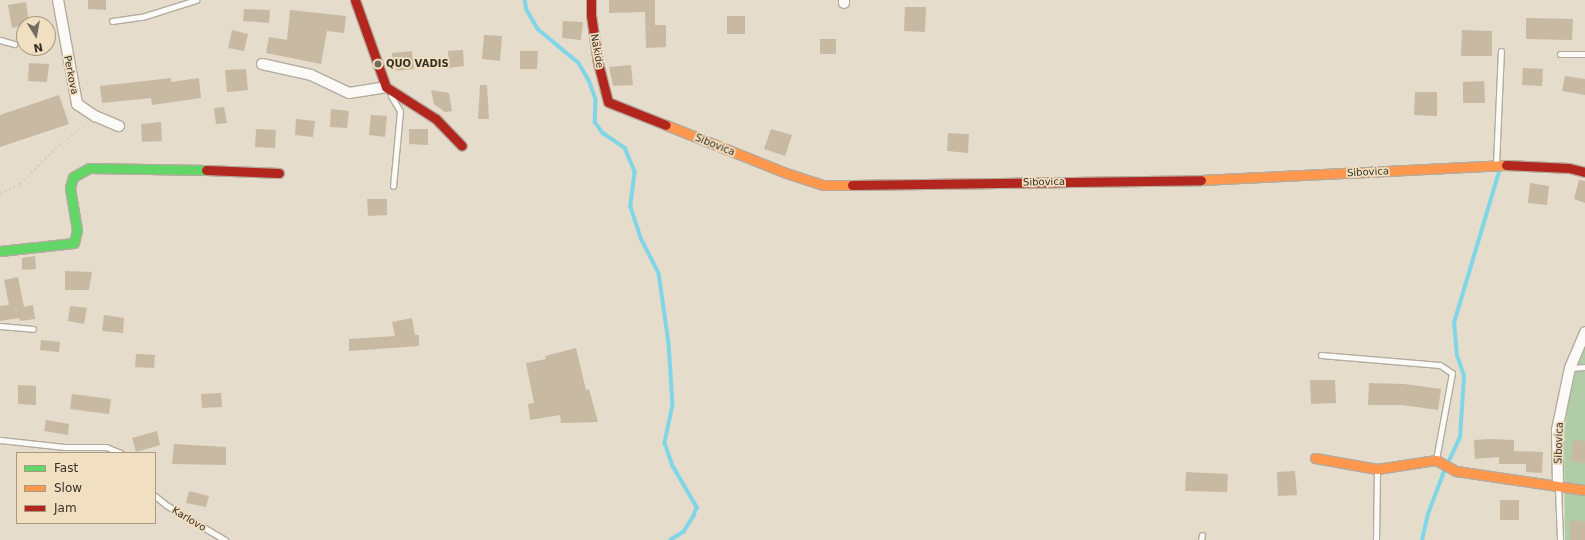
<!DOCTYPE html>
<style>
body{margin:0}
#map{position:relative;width:1585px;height:540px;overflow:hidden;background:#e6dccc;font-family:"DejaVu Sans",sans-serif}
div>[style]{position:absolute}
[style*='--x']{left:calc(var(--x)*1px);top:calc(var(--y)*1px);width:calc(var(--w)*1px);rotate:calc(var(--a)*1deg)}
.green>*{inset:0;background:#b1cda8}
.stream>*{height:3.5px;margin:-1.75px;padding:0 1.75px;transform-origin:1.75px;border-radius:1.75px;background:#80d6e6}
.building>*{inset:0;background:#c7b9a2}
.path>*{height:2px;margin-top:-1px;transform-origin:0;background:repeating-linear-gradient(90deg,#d1cec9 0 2px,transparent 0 5px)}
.roads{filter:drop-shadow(1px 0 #b3ab9e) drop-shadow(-1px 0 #b3ab9e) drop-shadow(0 1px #b3ab9e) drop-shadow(0 -1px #b3ab9e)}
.lane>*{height:5px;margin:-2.5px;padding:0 2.5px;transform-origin:2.5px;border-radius:2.5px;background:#fbfaf7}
.street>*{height:10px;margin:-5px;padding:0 5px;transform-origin:5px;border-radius:5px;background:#fbfaf7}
.fast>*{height:9px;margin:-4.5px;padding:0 4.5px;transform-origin:4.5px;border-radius:4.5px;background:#63d668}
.slow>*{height:9px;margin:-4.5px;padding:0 4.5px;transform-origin:4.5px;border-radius:4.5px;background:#ff974d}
.jam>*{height:9px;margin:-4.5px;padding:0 4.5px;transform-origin:4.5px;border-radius:4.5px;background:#b3261e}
.dots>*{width:11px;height:11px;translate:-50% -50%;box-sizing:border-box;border:2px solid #f1dfc1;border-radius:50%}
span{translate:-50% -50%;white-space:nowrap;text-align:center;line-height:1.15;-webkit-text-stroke:3.5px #f1dfc1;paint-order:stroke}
.street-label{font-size:10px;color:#373024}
.poi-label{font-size:10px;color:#373024;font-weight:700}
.left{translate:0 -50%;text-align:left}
.legend{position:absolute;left:16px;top:452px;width:140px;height:72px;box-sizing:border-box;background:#f1dfc1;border:1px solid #a79982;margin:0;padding:5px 7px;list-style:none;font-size:12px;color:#373024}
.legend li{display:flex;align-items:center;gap:8px;height:20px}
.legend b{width:20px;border:1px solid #a79982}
.north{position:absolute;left:16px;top:16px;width:40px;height:40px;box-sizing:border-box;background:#f1dfc1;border:1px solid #a79982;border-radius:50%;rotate:169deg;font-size:11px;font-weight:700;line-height:16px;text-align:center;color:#373024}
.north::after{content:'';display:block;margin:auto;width:14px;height:18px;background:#746c5f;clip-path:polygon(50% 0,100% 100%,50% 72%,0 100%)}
</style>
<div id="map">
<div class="green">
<i style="clip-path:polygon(1585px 345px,1585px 540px,1565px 540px,1564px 434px,1571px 384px)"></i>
</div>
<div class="stream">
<i style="--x:525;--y:0;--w:10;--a:79"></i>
<i style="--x:527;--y:10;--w:22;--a:60"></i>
<i style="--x:538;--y:29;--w:53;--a:39.7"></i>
<i style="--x:579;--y:63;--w:20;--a:60"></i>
<i style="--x:589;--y:80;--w:20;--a:70"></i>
<i style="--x:596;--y:99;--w:23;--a:92"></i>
<i style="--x:595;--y:122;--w:14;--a:54"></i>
<i style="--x:603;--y:133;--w:27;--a:34"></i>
<i style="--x:625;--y:148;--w:26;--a:67"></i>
<i style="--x:635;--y:172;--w:35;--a:97"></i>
<i style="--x:631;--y:207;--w:33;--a:72"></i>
<i style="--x:641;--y:238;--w:39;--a:63"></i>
<i style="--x:659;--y:273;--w:71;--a:81.9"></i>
<i style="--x:669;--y:343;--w:62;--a:86.3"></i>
<i style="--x:673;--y:405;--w:39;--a:102"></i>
<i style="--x:665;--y:443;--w:24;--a:71"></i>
<i style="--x:673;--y:466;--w:48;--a:59.7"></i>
<i style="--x:697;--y:507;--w:9;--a:108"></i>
<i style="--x:694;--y:516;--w:19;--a:122"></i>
<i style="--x:684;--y:532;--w:15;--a:148"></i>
<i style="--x:1448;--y:463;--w:29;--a:-65"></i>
<i style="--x:1460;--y:437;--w:61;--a:-86.2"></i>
<i style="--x:1464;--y:376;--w:21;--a:-109"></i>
<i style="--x:1457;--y:356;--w:33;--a:-95"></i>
<i style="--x:1454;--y:323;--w:158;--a:-73.4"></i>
<i style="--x:1422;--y:540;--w:27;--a:-77"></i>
<i style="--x:1428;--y:514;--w:48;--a:-69.3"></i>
</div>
<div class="building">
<i style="clip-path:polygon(88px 0,106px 0,106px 10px,88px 9px)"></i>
<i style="clip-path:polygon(609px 0,655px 0,655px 25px,666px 25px,666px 47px,646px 48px,645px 12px,609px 13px)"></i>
<i style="clip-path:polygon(26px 2px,29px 24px,12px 28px,8px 5px)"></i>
<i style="clip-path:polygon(905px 7px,926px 7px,925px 32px,904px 31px)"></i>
<i style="clip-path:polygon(244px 9px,270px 10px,269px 23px,243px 21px)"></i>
<i style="clip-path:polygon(290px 10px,346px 16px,344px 33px,327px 31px,321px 64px,266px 53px,269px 37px,287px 40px)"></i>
<i style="clip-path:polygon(727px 16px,745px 16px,745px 34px,727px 34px)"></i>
<i style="clip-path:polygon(1526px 18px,1573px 19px,1572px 40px,1526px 39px)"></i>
<i style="clip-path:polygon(563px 21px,583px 22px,581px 40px,562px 38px)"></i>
<i style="clip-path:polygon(232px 30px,248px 34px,244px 51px,228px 48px)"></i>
<i style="clip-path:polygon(1462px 30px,1492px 31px,1492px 56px,1461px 56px)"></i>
<i style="clip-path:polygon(484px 35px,502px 36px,500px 61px,482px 59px)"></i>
<i style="clip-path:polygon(820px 39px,836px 39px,836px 54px,820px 54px)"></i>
<i style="clip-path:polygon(463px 50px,464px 66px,449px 68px,448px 51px)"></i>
<i style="clip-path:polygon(412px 51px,414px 69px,394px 71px,392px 53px)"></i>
<i style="clip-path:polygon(520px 51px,538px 51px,537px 69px,520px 69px)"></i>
<i style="clip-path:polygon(29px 63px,49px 64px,47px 82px,28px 81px)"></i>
<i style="clip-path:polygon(631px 65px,633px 85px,613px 86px,609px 67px)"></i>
<i style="clip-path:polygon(1523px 68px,1543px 69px,1542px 86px,1522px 85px)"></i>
<i style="clip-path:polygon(246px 69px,248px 90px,227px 92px,225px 70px)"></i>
<i style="clip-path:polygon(1565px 76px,1585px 79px,1585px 95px,1562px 91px)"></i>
<i style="clip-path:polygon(171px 78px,171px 82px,199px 78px,201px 98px,152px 105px,151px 98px,102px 103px,100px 86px)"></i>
<i style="clip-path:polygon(1484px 81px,1485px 103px,1463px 103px,1463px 82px)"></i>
<i style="clip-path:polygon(480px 85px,487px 85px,489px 119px,478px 119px)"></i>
<i style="clip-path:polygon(431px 90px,449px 93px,452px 111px,445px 112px,434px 104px)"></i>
<i style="clip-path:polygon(1415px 92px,1437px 92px,1437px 116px,1414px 115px)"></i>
<i style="clip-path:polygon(59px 95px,69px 124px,0 147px,0 115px)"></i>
<i style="clip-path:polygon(224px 107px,227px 123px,216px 124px,214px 108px)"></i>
<i style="clip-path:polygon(331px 109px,349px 111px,347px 128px,330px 127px)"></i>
<i style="clip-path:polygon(371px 115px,387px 116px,385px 137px,369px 135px)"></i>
<i style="clip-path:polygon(296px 119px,315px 121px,313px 137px,295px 135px)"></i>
<i style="clip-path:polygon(161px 122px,162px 141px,142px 142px,141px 124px)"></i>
<i style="clip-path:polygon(256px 129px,276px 130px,275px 148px,255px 147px)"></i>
<i style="clip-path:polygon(409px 129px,428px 129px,428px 145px,409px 144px)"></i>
<i style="clip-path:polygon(771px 129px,792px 135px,785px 156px,764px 149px)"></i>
<i style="clip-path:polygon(948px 133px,969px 134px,968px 153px,947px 151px)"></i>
<i style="clip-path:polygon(1579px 180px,1585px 181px,1585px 203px,1574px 199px)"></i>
<i style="clip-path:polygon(1530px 183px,1549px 186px,1547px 205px,1528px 203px)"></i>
<i style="clip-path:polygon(367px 199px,387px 199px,387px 215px,368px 216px)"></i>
<i style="clip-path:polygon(35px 256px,36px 269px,22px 270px,22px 258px)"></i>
<i style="clip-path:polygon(65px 271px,92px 272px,89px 290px,65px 290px)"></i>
<i style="clip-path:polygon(18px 277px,24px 307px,33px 305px,35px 319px,20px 321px,19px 318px,0 321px,0 306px,9px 305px,4px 280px)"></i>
<i style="clip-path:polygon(70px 306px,87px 308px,84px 324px,68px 321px)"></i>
<i style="clip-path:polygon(104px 315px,124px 318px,123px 333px,102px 331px)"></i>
<i style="clip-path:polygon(412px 318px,415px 335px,419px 335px,419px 346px,349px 351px,349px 339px,395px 336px,392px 322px)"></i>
<i style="clip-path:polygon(41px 340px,60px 342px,59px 352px,40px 350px)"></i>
<i style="clip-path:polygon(576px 348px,586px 390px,589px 389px,598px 422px,561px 423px,560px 415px,530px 420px,528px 404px,534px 403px,526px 363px,546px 359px,545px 356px)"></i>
<i style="clip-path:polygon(136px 354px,155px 355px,154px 368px,135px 367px)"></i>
<i style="clip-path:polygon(1310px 380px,1335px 380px,1336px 403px,1311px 404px)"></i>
<i style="clip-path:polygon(1369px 383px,1404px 384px,1441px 389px,1438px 410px,1402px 405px,1368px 405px)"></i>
<i style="clip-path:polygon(18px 385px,36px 386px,36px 405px,18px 404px)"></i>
<i style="clip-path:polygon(221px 393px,222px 407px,202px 408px,201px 394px)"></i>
<i style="clip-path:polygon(72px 394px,111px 399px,109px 414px,70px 409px)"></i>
<i style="clip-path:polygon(46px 420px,69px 424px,68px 435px,44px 431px)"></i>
<i style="clip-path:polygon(157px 431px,160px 445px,136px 452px,132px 438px)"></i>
<i style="clip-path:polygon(1490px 439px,1514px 440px,1514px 451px,1543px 452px,1542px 473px,1526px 472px,1526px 464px,1499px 464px,1499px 457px,1475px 459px,1474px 440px)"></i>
<i style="clip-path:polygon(1573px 440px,1585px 441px,1585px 463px,1571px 462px)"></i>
<i style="clip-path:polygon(174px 444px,226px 447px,226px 465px,172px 464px)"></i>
<i style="clip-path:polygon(1295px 471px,1297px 495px,1278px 496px,1277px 472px)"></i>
<i style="clip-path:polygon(1186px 472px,1228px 474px,1227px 492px,1185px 491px)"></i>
<i style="clip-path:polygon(189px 491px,209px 496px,206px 507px,186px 503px)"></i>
<i style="clip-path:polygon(1500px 500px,1519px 500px,1519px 520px,1500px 520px)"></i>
<i style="clip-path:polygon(1570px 521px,1585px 521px,1585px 540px,1570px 540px)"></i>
</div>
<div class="path">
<i style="--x:0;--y:194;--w:22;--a:-27"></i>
<i style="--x:20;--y:184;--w:55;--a:-45"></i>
<i style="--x:59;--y:145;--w:36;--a:-38"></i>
</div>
<div class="roads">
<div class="lane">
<i style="--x:112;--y:21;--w:30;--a:-8"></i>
<i style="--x:142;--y:17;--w:57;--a:-17.5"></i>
<i style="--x:0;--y:40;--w:15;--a:16"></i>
<i style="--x:1560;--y:54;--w:25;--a:0"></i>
<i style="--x:391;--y:96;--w:17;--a:59"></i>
<i style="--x:400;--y:111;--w:75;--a:95.3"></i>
<i style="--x:1496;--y:164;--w:113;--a:-87.5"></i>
<i style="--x:0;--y:326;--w:33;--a:5"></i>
<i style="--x:1321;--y:355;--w:119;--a:4.8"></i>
<i style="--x:1440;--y:365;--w:14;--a:34"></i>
<i style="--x:1452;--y:373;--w:87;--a:100.5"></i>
<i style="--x:1570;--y:368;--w:15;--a:-4"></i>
<i style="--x:0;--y:440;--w:65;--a:6.1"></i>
<i style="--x:65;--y:447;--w:41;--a:0"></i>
<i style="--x:106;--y:447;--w:16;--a:22"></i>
<i style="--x:1558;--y:487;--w:53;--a:87.8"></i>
<i style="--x:155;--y:496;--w:14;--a:39"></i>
<i style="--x:166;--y:505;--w:69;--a:30.7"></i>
<i style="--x:1201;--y:540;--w:5;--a:-79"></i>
<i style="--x:1376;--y:540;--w:69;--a:-89.2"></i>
</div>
<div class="street">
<i style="--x:58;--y:0;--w:106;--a:79.6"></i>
<i style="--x:77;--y:104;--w:22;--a:34"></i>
<i style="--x:95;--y:116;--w:26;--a:23"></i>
<i style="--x:844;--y:0;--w:3;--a:90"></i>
<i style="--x:262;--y:64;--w:50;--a:12.7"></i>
<i style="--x:311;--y:75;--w:42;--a:25.3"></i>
<i style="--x:349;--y:93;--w:37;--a:-9"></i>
<i style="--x:1558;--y:485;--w:55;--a:-91"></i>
<i style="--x:1557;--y:430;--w:63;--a:-78.2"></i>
<i style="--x:1570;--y:368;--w:39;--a:-67"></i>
</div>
<div class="fast">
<i style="--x:0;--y:251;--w:74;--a:-6.2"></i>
<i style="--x:74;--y:243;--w:13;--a:-77"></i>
<i style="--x:77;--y:230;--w:43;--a:-99.5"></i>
<i style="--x:70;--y:188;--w:11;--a:-75"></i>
<i style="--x:73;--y:177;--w:18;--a:-29"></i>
<i style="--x:89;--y:168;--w:117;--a:1"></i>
</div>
<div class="slow">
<i style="--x:666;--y:125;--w:129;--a:21.8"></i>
<i style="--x:786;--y:173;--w:39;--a:18"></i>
<i style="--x:823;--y:185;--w:29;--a:0"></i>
<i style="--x:1201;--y:180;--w:305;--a:-2.8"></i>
<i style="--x:1315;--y:458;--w:63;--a:10.1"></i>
<i style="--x:1377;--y:469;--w:60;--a:-8.7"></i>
<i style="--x:1436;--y:460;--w:23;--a:29"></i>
<i style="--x:1456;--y:471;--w:130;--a:8.4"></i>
</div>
<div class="jam">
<i style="--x:355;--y:0;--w:92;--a:70.4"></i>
<i style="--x:386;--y:87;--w:59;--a:32.6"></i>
<i style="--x:436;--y:119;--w:37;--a:46"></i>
<i style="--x:591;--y:0;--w:15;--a:90"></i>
<i style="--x:591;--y:15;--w:49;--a:81.7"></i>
<i style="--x:598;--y:63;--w:40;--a:75.6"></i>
<i style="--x:608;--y:102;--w:62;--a:21.6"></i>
<i style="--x:1506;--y:165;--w:63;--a:2.7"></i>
<i style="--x:1569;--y:168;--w:16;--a:14"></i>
<i style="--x:206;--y:170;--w:73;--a:2.4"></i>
<i style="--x:852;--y:185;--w:349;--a:-0.8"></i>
</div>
</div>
<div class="dots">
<i style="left:378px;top:64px;background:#746c5f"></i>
</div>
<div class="street-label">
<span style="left:597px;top:51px;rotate:80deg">Nakide</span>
<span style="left:71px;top:75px;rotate:79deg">Perkova</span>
<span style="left:715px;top:145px;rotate:22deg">Sibovica</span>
<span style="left:1368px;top:172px;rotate:-3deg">Sibovica</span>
<span style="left:1044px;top:182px;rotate:-1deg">Sibovica</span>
<span style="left:1559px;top:443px;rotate:-88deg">Sibovica</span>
<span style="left:189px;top:519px;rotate:31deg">Karlovo</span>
</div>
<div class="poi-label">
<span class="left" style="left:386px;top:64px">QUO VADIS</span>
</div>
<ul class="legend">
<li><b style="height:5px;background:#63d668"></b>Fast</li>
<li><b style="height:5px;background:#ff974d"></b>Slow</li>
<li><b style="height:5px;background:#b3261e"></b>Jam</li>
</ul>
<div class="north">N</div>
</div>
